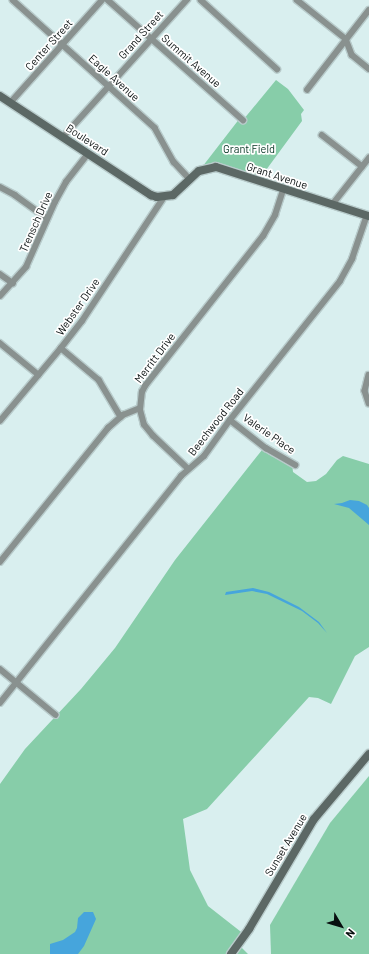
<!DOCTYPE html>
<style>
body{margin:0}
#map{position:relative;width:369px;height:954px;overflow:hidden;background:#d9efef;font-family:Barlow,sans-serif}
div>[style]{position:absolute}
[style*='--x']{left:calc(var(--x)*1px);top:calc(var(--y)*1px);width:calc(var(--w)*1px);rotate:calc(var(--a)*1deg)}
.green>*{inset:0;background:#87cda9}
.water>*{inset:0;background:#46a5dc}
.roads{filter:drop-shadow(1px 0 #b8cbcb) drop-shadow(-1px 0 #b8cbcb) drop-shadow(0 1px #b8cbcb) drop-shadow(0 -1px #b8cbcb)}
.street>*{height:5.5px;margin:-2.75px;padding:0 2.75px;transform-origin:2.75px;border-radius:2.75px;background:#89918f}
.secondary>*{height:8px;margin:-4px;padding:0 4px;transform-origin:4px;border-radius:4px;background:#5c6865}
span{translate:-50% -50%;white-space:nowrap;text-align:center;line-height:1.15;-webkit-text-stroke:3.5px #fff;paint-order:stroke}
.street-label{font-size:11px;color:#080f0f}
.park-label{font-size:11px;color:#043421}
.north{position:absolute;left:321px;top:906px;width:40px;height:40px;-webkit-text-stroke:3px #fff;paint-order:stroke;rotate:128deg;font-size:11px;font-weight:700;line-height:16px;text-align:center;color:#080f0f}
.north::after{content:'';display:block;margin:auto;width:14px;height:18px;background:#080f0f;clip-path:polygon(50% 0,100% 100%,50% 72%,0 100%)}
</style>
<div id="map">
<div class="green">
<i style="clip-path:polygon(276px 80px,288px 89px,304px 110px,301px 114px,302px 121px,258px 181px,222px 169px,199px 171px,240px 118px,243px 120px)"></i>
<i style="clip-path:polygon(262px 450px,273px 457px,281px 457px,292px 463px,293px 472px,307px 482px,316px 481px,326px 474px,337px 460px,343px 456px,369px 464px,369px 647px,355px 656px,331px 704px,318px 698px,309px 697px,207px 809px,183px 819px,190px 870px,208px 906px,245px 935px,240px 943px,241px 947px,248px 954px,0 954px,0 784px,25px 749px,81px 689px,115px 648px,175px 560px)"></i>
<i style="clip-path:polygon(369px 776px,369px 954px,271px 954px,270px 925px,330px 823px)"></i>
</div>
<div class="water">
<i style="clip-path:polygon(350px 500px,359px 501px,367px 505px,369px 508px,369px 525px,349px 508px,334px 504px,342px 503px)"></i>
<i style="clip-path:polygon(253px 588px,269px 592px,299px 607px,319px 622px,327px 633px,318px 623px,302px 611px,267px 594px,252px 591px,225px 595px,226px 592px)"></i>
<i style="clip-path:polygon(84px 912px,93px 912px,96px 919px,84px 946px,78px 954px,50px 954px,50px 944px,63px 940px,75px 932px,77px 928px,78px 918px)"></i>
</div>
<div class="roads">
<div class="street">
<i style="--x:13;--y:0;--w:191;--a:42"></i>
<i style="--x:155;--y:128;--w:39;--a:61"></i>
<i style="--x:174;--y:162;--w:23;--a:47"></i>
<i style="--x:108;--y:0;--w:181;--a:41.6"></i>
<i style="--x:201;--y:0;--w:103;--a:42.2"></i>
<i style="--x:297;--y:0;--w:63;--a:38.5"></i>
<i style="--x:346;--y:39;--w:17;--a:69"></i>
<i style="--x:352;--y:55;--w:22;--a:39"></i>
<i style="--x:307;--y:90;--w:101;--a:-52.2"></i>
<i style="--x:10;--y:103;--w:138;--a:-48.2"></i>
<i style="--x:322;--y:135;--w:51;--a:37.8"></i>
<i style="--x:63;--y:137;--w:185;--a:-47.9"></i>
<i style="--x:0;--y:187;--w:17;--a:28"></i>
<i style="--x:15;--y:195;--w:39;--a:36"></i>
<i style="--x:332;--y:205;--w:60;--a:-51.8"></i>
<i style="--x:0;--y:274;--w:16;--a:35"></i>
<i style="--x:0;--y:296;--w:39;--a:-48"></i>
<i style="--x:26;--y:267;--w:71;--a:-66"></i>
<i style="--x:55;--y:202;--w:23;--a:-61"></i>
<i style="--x:66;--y:182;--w:36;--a:-52"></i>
<i style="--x:0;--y:343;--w:50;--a:39.4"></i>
<i style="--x:61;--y:348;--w:50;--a:40.1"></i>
<i style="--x:99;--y:380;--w:43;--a:59.3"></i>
<i style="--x:369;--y:375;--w:16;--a:104"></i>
<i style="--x:365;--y:391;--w:13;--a:72"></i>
<i style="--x:230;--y:420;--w:46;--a:37.9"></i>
<i style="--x:266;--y:448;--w:34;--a:30"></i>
<i style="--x:0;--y:421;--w:95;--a:-50.1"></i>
<i style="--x:61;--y:348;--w:34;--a:-52"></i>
<i style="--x:82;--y:321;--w:149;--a:-56.5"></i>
<i style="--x:188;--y:469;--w:48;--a:-136.7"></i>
<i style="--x:153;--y:436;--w:14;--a:-129"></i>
<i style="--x:144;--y:425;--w:16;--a:-105"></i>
<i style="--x:140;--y:410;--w:18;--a:-84"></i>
<i style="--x:142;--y:392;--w:7;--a:-63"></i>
<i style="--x:145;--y:386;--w:191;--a:-51.8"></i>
<i style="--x:263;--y:236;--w:24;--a:-60"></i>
<i style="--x:275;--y:215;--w:26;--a:-72"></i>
<i style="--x:0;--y:562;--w:172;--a:-51.1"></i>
<i style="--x:108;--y:428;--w:20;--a:-41"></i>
<i style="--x:123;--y:415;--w:18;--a:-22"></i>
<i style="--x:0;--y:669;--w:72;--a:39.4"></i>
<i style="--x:0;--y:703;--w:290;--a:-51.4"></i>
<i style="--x:181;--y:476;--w:30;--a:-41"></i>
<i style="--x:204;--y:456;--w:44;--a:-54.2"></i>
<i style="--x:230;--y:420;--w:177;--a:-51.6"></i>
<i style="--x:340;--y:281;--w:25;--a:-61"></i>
<i style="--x:352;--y:259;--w:46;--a:-71.2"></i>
</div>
<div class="secondary">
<i style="--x:0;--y:96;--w:181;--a:33.3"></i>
<i style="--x:151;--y:195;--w:6;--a:18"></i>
<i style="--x:157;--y:197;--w:16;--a:-7"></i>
<i style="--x:173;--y:195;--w:35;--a:-43"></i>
<i style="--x:199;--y:171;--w:17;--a:-13"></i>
<i style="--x:216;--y:167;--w:161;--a:17.8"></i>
<i style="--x:231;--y:954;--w:31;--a:-54"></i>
<i style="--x:249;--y:929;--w:128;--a:-59.4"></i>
<i style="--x:314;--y:819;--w:85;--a:-49.8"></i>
</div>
</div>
<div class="street-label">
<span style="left:141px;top:35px;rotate:-48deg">Grand Street</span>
<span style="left:49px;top:45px;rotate:-48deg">Center Street</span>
<span style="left:191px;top:61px;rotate:41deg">Summit Avenue</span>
<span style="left:114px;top:78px;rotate:42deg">Eagle Avenue</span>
<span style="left:87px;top:140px;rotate:33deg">Boulevard</span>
<span style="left:277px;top:176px;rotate:18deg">Grant Avenue</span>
<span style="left:36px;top:222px;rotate:-66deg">Trensch Drive</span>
<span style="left:78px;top:307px;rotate:-55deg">Webster Drive</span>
<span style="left:155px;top:358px;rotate:-53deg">Merritt Drive</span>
<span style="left:216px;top:422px;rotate:-52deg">Beechwood Road</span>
<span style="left:269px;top:434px;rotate:35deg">Valerie Place</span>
<span style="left:286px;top:845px;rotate:-59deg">Sunset Avenue</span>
</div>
<div class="park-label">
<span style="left:249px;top:149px">Grant Field</span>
</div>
<div class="north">N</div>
</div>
